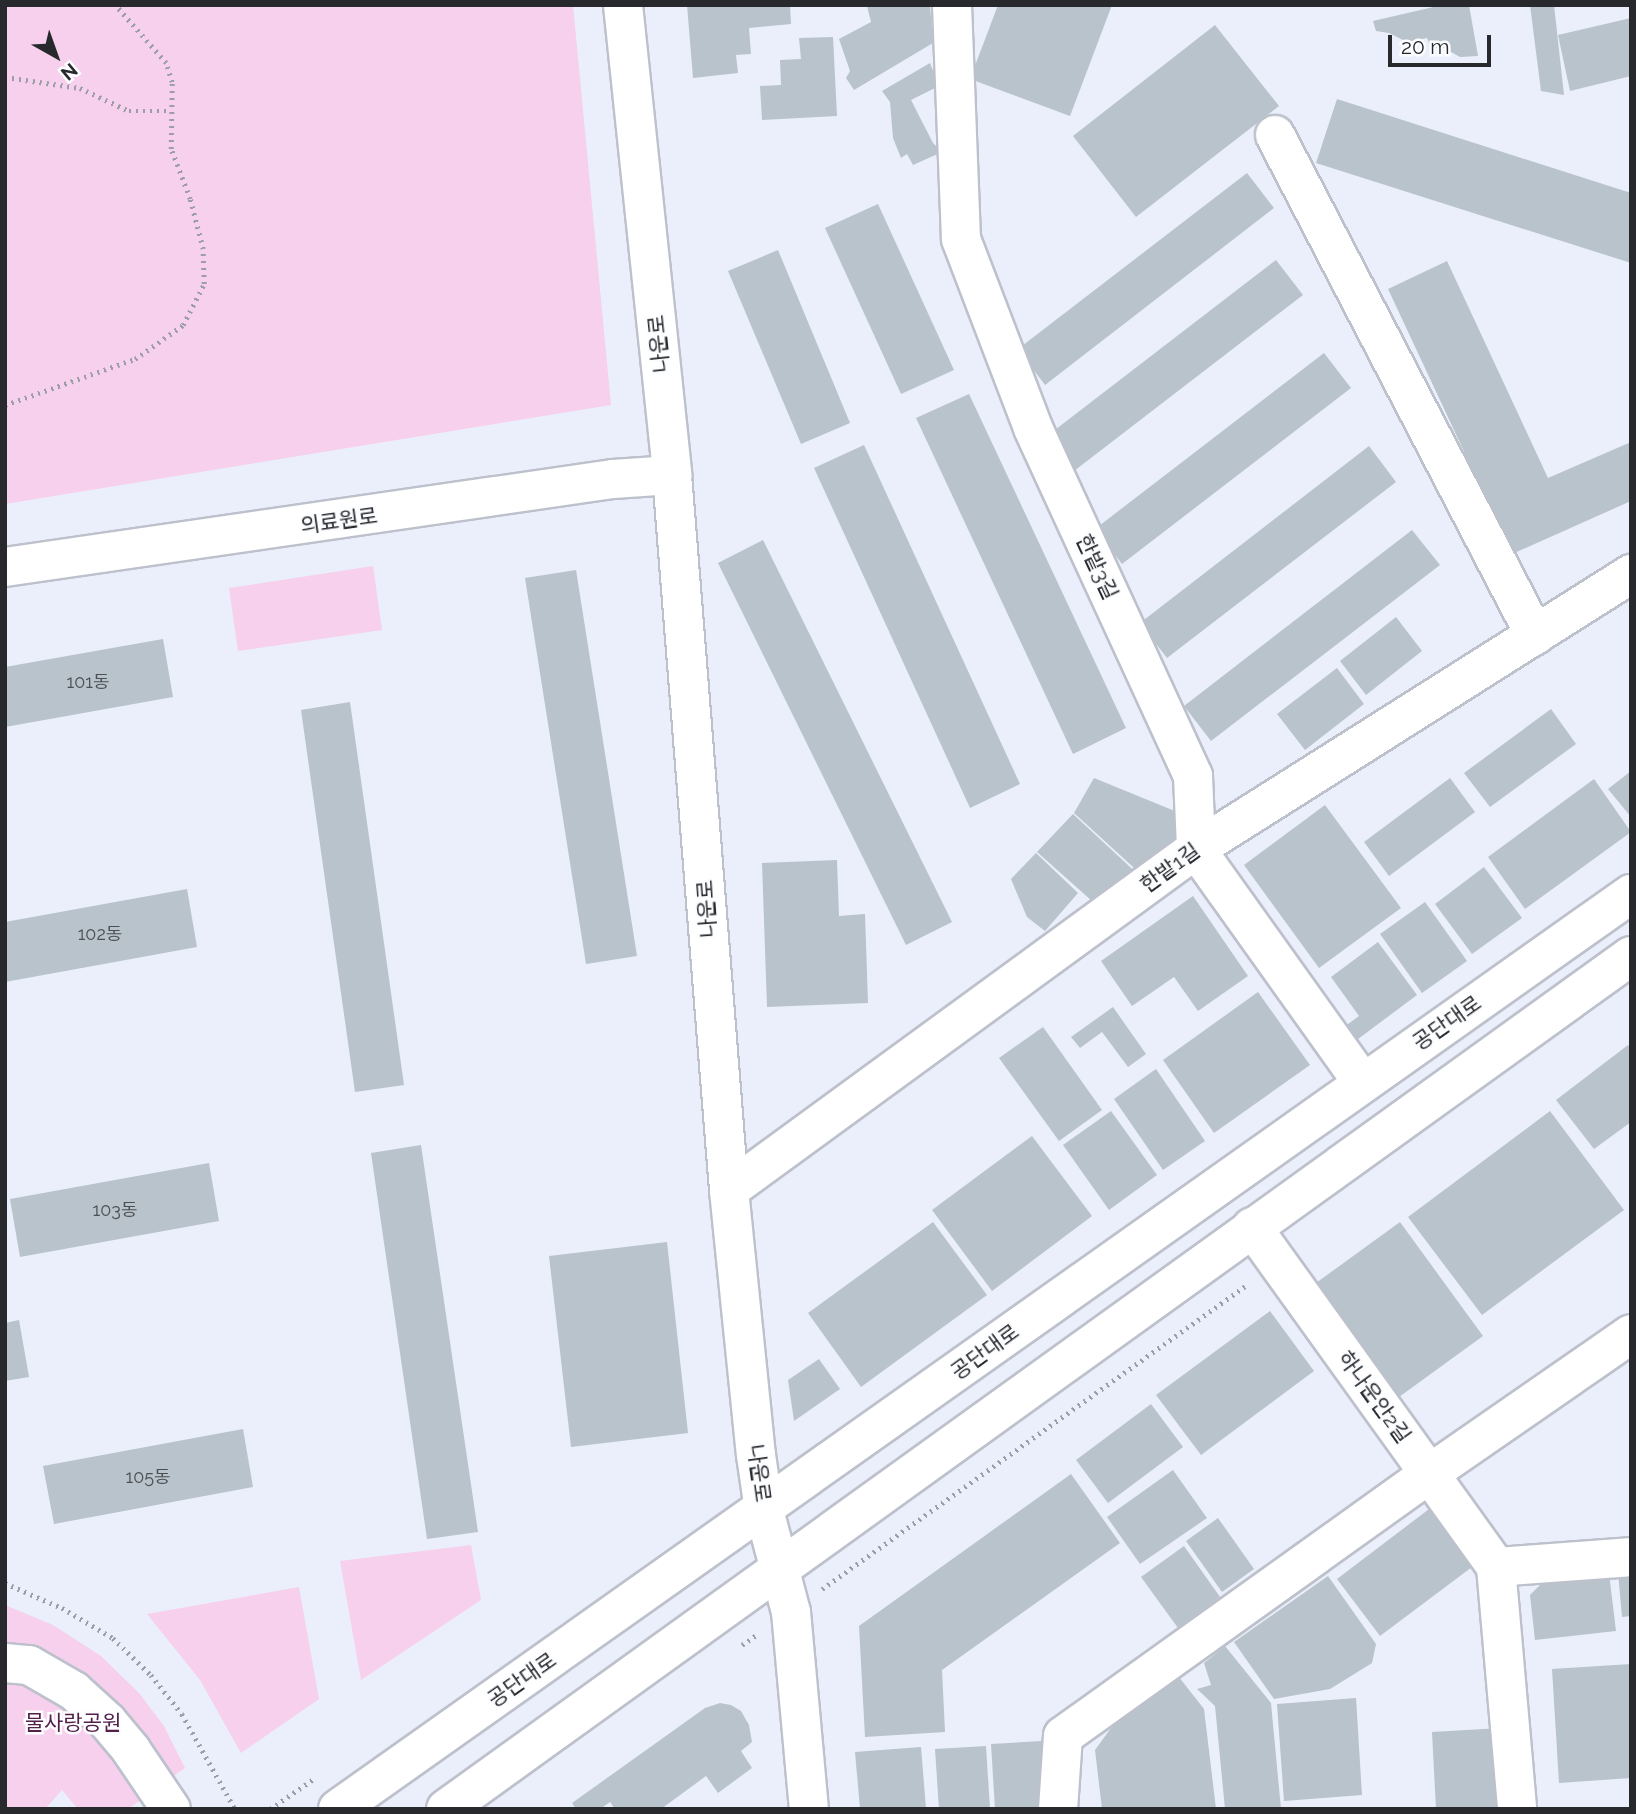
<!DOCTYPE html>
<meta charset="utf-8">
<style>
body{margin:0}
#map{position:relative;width:1636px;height:1814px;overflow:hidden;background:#ebeffb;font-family:Raleway,"Noto Sans KR",sans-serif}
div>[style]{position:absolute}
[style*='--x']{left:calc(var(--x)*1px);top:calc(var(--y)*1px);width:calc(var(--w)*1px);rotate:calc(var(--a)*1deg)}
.green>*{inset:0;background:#f6d0ec}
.building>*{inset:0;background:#b8c3cb}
.path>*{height:4.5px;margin-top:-2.25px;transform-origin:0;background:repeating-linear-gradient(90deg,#9c9ea7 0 2px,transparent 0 7px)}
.roads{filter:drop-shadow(2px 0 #bdc1cc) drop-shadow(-2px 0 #bdc1cc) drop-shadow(0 2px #bdc1cc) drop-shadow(0 -2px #bdc1cc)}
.minor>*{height:38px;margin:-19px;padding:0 19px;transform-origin:19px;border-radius:19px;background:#fff}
span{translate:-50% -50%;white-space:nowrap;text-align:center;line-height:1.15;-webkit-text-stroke:5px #fcfdff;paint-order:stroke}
.number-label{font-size:18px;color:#4c5054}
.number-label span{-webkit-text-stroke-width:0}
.street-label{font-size:21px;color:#28292d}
.park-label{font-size:21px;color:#532049}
.frame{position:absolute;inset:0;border:7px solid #28292d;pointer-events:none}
.north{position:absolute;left:21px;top:21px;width:70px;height:70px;-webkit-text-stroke:5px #fcfdff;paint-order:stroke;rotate:140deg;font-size:19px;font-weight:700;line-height:28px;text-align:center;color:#28292d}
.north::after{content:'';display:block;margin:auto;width:24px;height:32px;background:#28292d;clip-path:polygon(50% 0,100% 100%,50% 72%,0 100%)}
.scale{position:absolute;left:1388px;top:35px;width:103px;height:32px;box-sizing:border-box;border:4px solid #28292d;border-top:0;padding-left:9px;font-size:21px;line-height:24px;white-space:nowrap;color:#28292d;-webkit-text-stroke:5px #fcfdff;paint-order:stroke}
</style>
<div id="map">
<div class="green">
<i style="clip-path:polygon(5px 5px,573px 5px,611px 405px,5px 504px)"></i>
<i style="clip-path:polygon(373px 566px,382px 630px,238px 651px,229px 588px)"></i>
<i style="clip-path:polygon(471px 1545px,481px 1600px,361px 1680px,340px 1561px)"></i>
<i style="clip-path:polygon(299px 1587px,319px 1699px,241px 1753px,200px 1680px,147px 1614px)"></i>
<i style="clip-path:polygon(5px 1605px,53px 1625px,101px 1656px,139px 1693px,164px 1726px,185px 1768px,128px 1809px,78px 1809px,62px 1790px,45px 1809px,5px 1809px)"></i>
</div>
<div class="building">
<i style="clip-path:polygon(687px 5px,790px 5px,791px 24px,749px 28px,751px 54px,736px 55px,738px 73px,693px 78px)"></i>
<i style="clip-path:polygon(930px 5px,933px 43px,854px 90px,846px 78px,850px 71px,839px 39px,871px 22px,867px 6px)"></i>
<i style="clip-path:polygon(998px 5px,1112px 5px,1070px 116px,970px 79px)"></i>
<i style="clip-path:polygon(1442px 5px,1469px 5px,1478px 56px,1460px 57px,1444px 48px,1431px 48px,1427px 38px,1407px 42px,1389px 33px,1376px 31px,1373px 21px)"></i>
<i style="clip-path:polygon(1530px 5px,1554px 5px,1564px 95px,1541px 91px)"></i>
<i style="clip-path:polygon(1631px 18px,1631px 76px,1570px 91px,1558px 35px)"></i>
<i style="clip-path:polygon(1215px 25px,1279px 106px,1136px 217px,1073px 136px)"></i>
<i style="clip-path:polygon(833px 37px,837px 116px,762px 120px,760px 86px,781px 85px,780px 60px,801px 59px,799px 38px)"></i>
<i style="clip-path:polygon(930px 63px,939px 86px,911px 100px,933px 143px,942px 152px,913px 165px,907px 154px,901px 158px,893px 138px,890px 102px,882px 91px)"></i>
<i style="clip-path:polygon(1337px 99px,1631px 193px,1631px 263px,1316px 163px)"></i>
<i style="clip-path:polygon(1247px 173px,1274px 208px,1045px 385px,1018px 349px)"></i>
<i style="clip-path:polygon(878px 204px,954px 370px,901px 394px,825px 228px)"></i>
<i style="clip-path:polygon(778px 250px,850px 423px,801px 444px,728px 271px)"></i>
<i style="clip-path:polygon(1276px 260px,1303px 295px,1074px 471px,1047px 436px)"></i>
<i style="clip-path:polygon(1447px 261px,1548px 478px,1631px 442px,1631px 501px,1512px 554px,1388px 289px)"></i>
<i style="clip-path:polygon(1324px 353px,1351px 388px,1122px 564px,1095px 529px)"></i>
<i style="clip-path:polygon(969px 394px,1126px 728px,1073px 754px,916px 418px)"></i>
<i style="clip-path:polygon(864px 445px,1020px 784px,970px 808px,814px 468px)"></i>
<i style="clip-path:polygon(1369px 446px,1396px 482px,1167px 658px,1140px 623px)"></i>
<i style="clip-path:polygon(1412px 530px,1440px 565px,1211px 741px,1184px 706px)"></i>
<i style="clip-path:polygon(763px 540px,952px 922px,906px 945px,718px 563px)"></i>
<i style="clip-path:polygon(576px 570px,637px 956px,586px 964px,525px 578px)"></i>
<i style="clip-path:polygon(1396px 617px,1422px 651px,1366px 695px,1340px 661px)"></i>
<i style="clip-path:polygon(163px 639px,173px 697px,5px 727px,5px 667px)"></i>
<i style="clip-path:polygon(1337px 668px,1364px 704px,1305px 750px,1277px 714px)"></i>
<i style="clip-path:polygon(350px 702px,404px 1085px,355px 1092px,301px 710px)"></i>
<i style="clip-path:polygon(1551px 709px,1576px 744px,1490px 807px,1464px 773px)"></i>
<i style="clip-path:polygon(1631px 771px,1631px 817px,1608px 789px)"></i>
<i style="clip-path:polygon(1094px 778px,1182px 814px,1174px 850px,1144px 877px,1074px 813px)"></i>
<i style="clip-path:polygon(1450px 778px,1475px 812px,1389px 876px,1364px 842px)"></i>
<i style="clip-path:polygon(1594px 779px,1631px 832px,1525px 909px,1488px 857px)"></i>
<i style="clip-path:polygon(1325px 805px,1401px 908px,1319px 968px,1244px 865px)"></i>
<i style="clip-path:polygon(1073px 814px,1143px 879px,1101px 909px,1037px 852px)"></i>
<i style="clip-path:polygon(1036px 853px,1078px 893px,1045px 931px,1027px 917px,1011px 879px)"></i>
<i style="clip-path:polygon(837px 860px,839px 916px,865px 914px,868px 1003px,767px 1007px,762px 863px)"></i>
<i style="clip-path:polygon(1484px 867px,1522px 918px,1472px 954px,1435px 904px)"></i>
<i style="clip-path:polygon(187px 889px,197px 947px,5px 982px,5px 922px)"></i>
<i style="clip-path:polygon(1193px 896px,1248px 976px,1198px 1011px,1174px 977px,1132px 1006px,1101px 961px)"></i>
<i style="clip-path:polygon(1425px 902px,1467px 961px,1422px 993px,1380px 934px)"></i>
<i style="clip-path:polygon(1378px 942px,1417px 995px,1354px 1042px,1344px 1027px,1359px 1016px,1331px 977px)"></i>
<i style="clip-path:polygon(1258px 992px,1310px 1065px,1214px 1133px,1163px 1060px)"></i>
<i style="clip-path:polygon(1113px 1007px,1146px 1054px,1128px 1067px,1102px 1032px,1080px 1048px,1071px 1037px)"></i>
<i style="clip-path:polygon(1043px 1027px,1102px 1110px,1059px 1141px,999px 1058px)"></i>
<i style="clip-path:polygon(1628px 1045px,1631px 1049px,1631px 1122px,1594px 1149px,1556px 1100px)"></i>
<i style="clip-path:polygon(1156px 1069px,1205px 1141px,1163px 1170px,1114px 1099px)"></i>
<i style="clip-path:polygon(1111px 1111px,1157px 1175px,1109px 1210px,1063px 1145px)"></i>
<i style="clip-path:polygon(1550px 1111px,1624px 1210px,1482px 1315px,1408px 1217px)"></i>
<i style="clip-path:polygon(1032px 1136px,1092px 1216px,992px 1291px,932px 1210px)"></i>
<i style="clip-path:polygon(421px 1145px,478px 1532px,427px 1539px,371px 1153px)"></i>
<i style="clip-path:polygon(209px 1163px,219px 1221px,20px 1257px,10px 1199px)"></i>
<i style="clip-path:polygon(933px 1222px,987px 1295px,861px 1387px,808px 1313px)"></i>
<i style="clip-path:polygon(1400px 1222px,1483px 1336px,1388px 1405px,1305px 1291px)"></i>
<i style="clip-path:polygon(667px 1242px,688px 1433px,571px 1447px,549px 1256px)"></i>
<i style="clip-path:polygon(1270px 1311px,1314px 1371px,1201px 1455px,1156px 1395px)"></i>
<i style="clip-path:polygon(19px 1320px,29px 1377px,5px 1381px,5px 1323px)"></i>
<i style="clip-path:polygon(819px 1359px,840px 1389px,794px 1421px,788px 1380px)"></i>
<i style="clip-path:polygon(1151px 1404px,1183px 1447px,1108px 1503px,1076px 1460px)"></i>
<i style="clip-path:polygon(243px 1429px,253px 1487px,54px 1524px,43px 1466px)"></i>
<i style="clip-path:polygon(1173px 1470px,1207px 1518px,1140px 1564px,1107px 1517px)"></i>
<i style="clip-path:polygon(1071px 1474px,1120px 1543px,942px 1670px,945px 1732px,865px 1737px,859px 1626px)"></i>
<i style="clip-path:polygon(1437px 1503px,1480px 1561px,1380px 1636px,1337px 1579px)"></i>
<i style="clip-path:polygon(1218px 1518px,1254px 1569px,1222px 1592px,1186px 1541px)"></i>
<i style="clip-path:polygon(1184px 1546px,1220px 1597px,1178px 1628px,1141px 1577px)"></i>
<i style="clip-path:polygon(1608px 1565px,1616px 1631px,1535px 1640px,1530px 1595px,1553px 1572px)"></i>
<i style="clip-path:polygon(1631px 1570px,1631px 1616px,1622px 1617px,1618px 1572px)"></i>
<i style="clip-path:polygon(1328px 1576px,1376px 1644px,1372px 1663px,1330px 1689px,1274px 1699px,1234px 1642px)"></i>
<i style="clip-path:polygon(1225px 1646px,1271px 1703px,1281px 1809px,1225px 1809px,1215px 1706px,1197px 1689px,1211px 1685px,1204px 1663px)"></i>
<i style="clip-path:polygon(1631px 1664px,1631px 1778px,1559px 1783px,1552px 1669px)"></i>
<i style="clip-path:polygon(1175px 1672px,1204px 1709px,1216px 1809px,1102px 1809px,1095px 1750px,1119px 1717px)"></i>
<i style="clip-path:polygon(1356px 1698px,1362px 1795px,1284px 1801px,1277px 1704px)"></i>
<i style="clip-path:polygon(720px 1703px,731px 1705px,741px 1711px,749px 1725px,752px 1742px,741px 1751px,752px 1768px,718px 1793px,706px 1776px,661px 1809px,615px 1809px,610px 1802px,600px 1809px,576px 1809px,572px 1803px,705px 1708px)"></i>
<i style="clip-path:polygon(1501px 1728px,1500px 1809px,1436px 1809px,1432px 1732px)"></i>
<i style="clip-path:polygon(1042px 1741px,1046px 1809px,995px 1809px,991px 1744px)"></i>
<i style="clip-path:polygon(986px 1746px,990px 1809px,939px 1809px,935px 1749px)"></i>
<i style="clip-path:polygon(921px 1747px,926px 1809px,860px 1809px,855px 1752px)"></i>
</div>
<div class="path">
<i style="--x:5;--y:77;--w:76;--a:8.3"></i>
<i style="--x:80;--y:88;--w:54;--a:25.1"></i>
<i style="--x:129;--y:111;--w:40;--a:0"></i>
<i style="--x:5;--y:405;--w:138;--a:-19.5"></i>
<i style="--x:135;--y:359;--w:59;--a:-35.3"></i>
<i style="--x:183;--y:325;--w:46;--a:-62.9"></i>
<i style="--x:204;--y:284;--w:35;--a:-92"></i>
<i style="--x:203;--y:249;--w:52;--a:-104.6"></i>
<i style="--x:190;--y:199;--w:53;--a:-110.8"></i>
<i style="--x:171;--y:149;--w:67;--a:-89.1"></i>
<i style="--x:172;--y:82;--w:20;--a:-108"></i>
<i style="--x:166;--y:63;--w:77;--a:-131.3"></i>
<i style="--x:5;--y:1583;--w:62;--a:23.7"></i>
<i style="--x:62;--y:1608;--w:59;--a:30.5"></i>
<i style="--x:113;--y:1638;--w:53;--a:44.2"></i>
<i style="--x:151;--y:1675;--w:50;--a:51.5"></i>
<i style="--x:182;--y:1714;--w:109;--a:60.8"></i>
<i style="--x:822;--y:1589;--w:524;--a:-35.6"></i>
<i style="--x:742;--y:1645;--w:19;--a:-35"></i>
<i style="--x:270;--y:1809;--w:55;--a:-34.6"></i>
</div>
<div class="roads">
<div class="minor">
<i style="--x:623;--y:5;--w:473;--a:84"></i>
<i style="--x:672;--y:475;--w:717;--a:85.44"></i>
<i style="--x:729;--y:1190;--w:266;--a:84.2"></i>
<i style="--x:756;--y:1455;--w:56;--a:81.7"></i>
<i style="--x:764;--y:1510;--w:106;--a:75.2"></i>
<i style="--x:791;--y:1612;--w:198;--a:84.8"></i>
<i style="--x:952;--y:5;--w:234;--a:87.8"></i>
<i style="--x:961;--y:239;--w:202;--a:69.1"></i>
<i style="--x:1033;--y:428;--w:383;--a:65.3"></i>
<i style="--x:1193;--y:776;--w:73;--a:87.6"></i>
<i style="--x:1196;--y:849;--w:286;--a:54.5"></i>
<i style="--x:1275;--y:135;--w:564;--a:62.53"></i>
<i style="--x:5;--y:567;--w:614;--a:-8.24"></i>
<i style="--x:613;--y:479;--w:59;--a:-3.9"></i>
<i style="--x:729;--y:1190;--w:578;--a:-36.14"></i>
<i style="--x:1196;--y:849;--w:515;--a:-32.3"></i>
<i style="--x:1252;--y:1227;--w:418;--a:54.3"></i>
<i style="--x:1496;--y:1567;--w:135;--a:-4.2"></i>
<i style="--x:1496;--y:1567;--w:243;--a:85"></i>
<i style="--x:5;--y:1663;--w:24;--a:5"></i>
<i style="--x:29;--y:1665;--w:52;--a:30"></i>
<i style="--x:74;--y:1691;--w:45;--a:42.3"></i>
<i style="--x:107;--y:1721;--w:38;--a:50"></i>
<i style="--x:131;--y:1750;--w:71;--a:55.9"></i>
<i style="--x:338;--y:1809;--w:1584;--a:-35.29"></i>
<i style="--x:446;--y:1809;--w:1460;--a:-35.75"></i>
<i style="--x:1058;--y:1809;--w:73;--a:-86.1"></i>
<i style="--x:1063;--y:1736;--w:450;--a:-35.6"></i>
<i style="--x:1429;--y:1474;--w:246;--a:-34.7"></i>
</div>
</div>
<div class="number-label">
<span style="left:88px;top:682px">101동</span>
<span style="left:100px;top:934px">102동</span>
<span style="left:115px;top:1210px">103동</span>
<span style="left:148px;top:1477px">105동</span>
</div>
<div class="street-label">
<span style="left:659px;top:344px;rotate:-96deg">나운로</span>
<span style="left:339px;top:521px;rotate:-8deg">의료원로</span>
<span style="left:1097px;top:567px;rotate:65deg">한밭3길</span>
<span style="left:1170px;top:868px;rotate:-36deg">한밭1길</span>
<span style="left:707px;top:909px;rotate:-94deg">나운로</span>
<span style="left:1447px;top:1023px;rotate:-35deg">공단대로</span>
<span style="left:985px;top:1352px;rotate:-36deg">공단대로</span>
<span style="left:1374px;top:1397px;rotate:54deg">하나운안2길</span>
<span style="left:759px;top:1473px;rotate:82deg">나운로</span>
<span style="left:522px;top:1680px;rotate:-35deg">공단대로</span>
</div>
<div class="park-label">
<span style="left:73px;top:1723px">물사랑공원</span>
</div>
<div class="frame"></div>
<div class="north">N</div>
<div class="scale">20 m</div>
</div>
